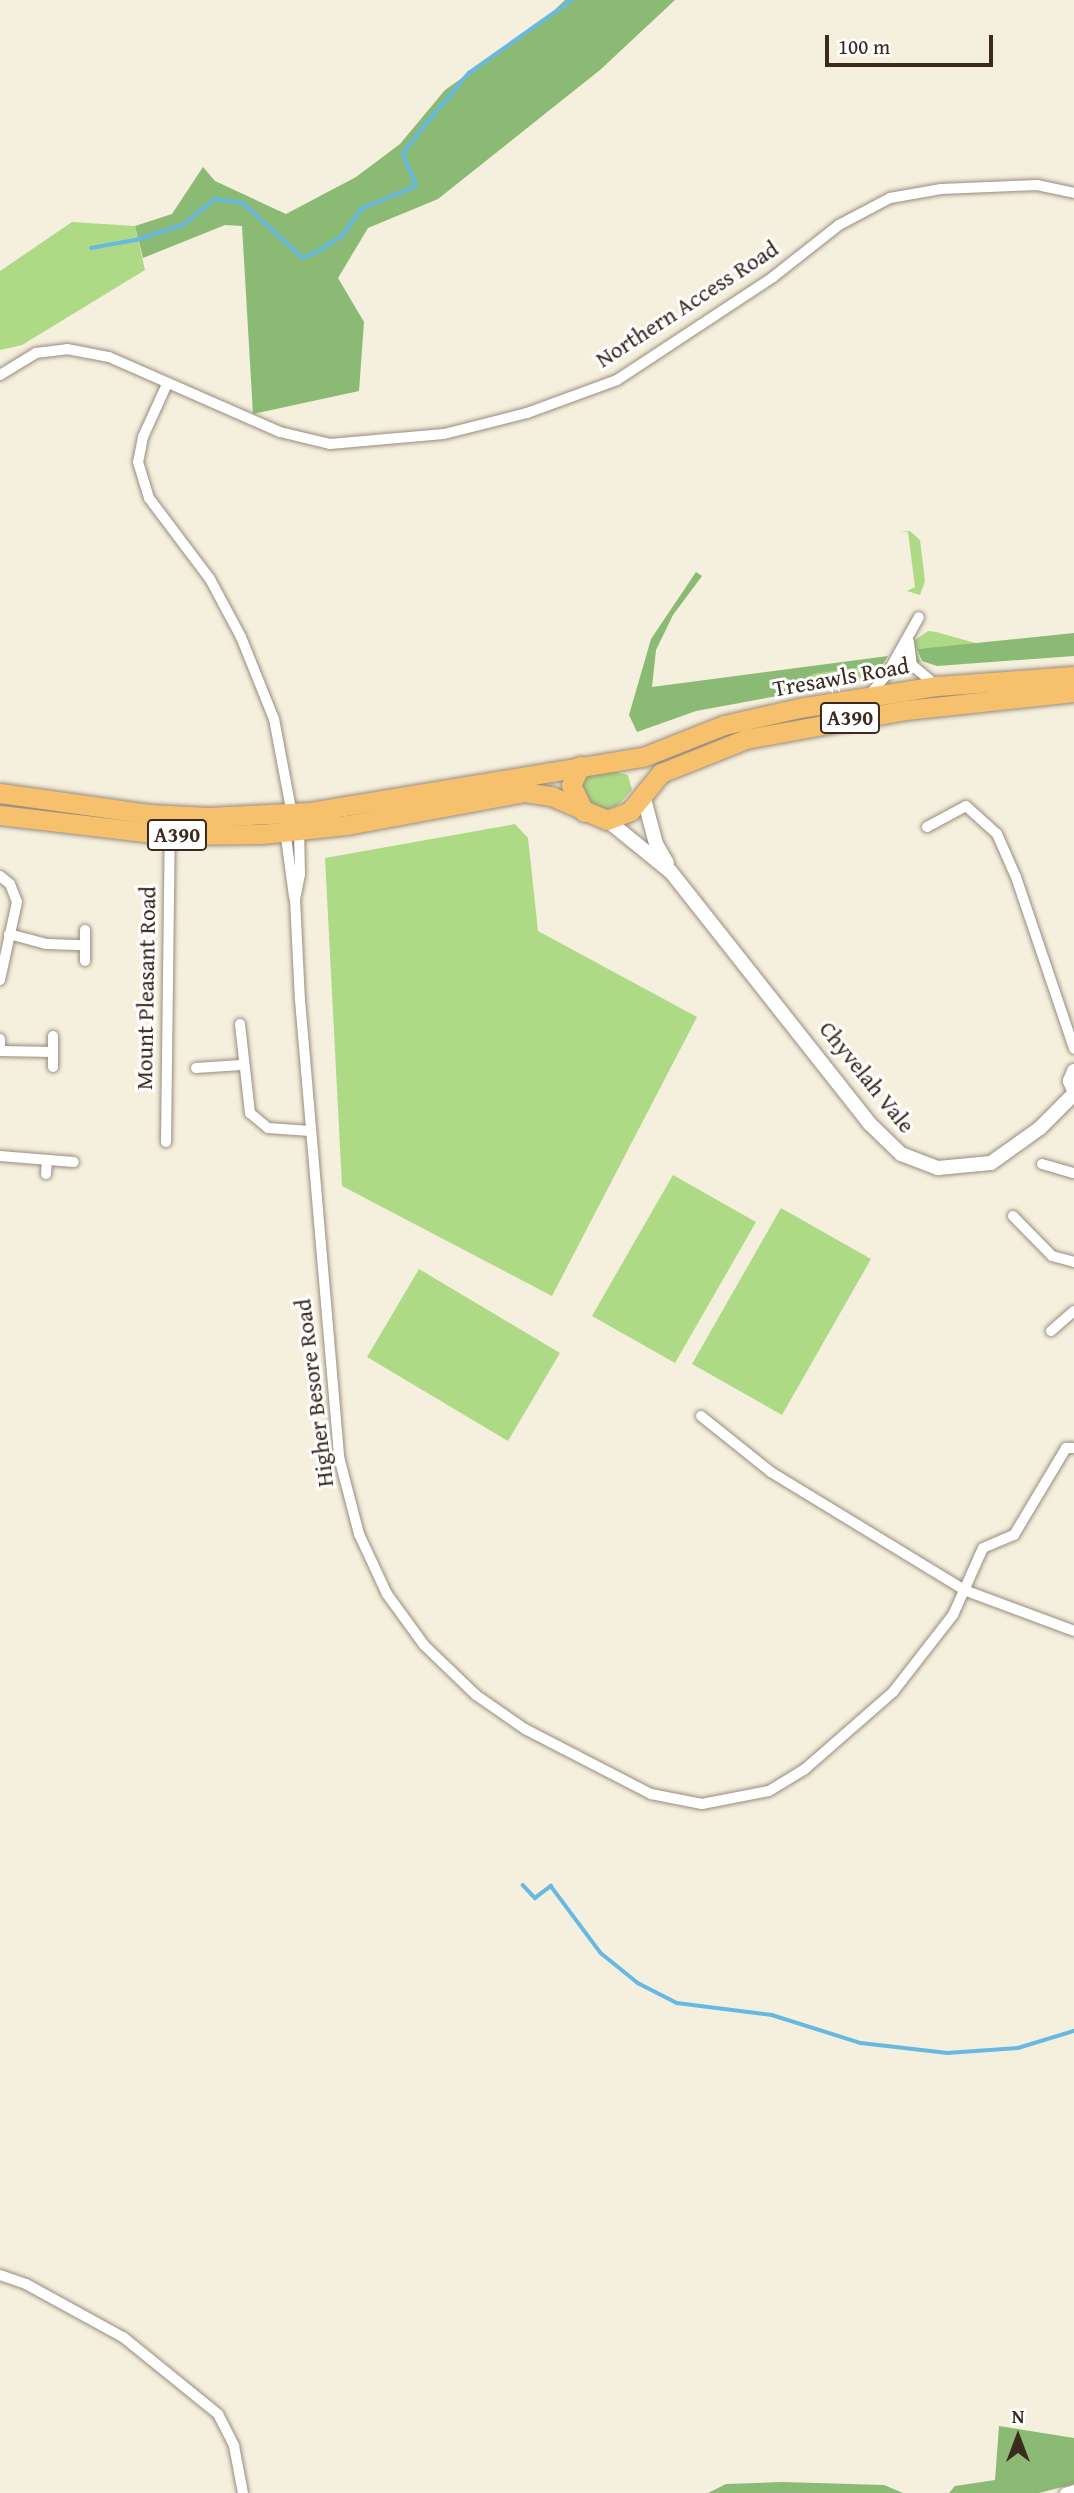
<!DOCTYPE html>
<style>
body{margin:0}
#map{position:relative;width:1074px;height:2493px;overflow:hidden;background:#f5efdd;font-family:"Gentium Book Plus",serif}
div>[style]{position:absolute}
.green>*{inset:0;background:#aeda86}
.forest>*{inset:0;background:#8aba73}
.stream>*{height:3.5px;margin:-1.75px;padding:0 1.75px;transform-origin:1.75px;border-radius:1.75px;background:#67b9e2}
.roads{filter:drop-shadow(0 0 2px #988c7e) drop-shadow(0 0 2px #988c7e)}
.minor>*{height:10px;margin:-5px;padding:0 5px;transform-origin:5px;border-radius:5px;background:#fff}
.tertiary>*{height:14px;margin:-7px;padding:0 7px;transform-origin:7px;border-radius:7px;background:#fff}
.trunk>*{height:19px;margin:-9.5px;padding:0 9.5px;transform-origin:9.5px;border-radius:9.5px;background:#f7c06c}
span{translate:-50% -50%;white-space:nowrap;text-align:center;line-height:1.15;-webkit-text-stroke:6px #fff;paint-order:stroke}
.shield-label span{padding:2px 5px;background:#fff;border:2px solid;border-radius:5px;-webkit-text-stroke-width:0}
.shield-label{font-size:21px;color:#3b2a1e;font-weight:700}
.street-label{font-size:23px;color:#3b2a1e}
.north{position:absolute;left:983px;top:2402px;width:70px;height:70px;-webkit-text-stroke:5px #fff;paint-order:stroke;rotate:0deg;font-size:19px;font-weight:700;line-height:28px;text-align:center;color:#3b2a1e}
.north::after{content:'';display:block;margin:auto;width:24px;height:32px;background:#3b2a1e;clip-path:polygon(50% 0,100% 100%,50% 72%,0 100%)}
.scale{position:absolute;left:825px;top:35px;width:168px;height:32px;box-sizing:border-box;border:4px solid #3b2a1e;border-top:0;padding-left:9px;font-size:21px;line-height:24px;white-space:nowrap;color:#3b2a1e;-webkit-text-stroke:5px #fff;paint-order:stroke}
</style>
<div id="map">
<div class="green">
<i style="clip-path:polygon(72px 222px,135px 226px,145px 270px,22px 345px,0 350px,0 271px)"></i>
<i style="clip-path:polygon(910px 531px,920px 540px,925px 581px,920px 595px,907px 591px,915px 587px,908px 532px,900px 532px)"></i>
<i style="clip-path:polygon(928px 631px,936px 632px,979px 644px,916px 649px,921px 662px,915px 662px,912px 642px)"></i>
<i style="clip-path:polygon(883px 664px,866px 679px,783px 695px,814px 674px)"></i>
<i style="clip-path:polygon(608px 770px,628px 775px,632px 790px,618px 805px,606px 810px,593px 808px,578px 785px,585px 775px)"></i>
<i style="clip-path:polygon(515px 824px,528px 838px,538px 931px,697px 1017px,552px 1296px,342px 1186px,325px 858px)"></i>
<i style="clip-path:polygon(673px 1175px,756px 1222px,675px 1363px,592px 1316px)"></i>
<i style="clip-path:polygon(781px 1208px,871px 1259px,782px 1415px,692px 1364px)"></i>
<i style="clip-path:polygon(419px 1269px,560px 1353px,508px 1441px,367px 1357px)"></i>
</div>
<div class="forest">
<i style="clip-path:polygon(565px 0,675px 0,600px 70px,438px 199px,368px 228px,338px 278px,364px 322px,359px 391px,253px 414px,242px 226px,225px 225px,143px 258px,135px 226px,172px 214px,203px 167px,215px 181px,286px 214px,356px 177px,400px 144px,445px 90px,544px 20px)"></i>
<i style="clip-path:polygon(696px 572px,702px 576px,673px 615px,656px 650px,652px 687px,888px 656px,883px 664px,814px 674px,783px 695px,696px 711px,637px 732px,629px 715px,651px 639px)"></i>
<i style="clip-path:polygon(1074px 633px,1074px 656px,937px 666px,922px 661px,917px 649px)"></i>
<i style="clip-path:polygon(999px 2426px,1074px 2438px,1074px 2484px,1039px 2493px,949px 2493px,955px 2486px,995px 2480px)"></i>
<i style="clip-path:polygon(782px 2482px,884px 2485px,903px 2493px,708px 2493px,726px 2484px)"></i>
</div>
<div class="stream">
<i style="left:91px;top:248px;width:46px;rotate:-10.1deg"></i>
<i style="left:136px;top:240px;width:49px;rotate:-17.7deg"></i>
<i style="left:183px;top:225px;width:41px;rotate:-39.1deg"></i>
<i style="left:215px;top:199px;width:28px;rotate:8deg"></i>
<i style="left:243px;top:203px;width:81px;rotate:42.5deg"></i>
<i style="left:303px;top:258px;width:19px;rotate:-25deg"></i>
<i style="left:320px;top:250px;width:27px;rotate:-33deg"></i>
<i style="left:343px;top:235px;width:32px;rotate:-55deg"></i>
<i style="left:361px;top:209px;width:60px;rotate:-22.7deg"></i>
<i style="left:416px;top:186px;width:35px;rotate:-112deg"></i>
<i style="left:403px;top:154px;width:35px;rotate:-53deg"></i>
<i style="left:424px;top:126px;width:70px;rotate:-49.7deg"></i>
<i style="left:469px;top:73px;width:126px;rotate:-35.3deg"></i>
<i style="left:523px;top:1885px;width:18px;rotate:47deg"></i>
<i style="left:535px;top:1898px;width:20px;rotate:-37deg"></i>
<i style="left:551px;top:1886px;width:84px;rotate:53.3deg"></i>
<i style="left:601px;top:1953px;width:48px;rotate:39deg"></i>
<i style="left:638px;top:1983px;width:44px;rotate:27.1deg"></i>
<i style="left:677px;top:2003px;width:96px;rotate:7.2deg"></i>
<i style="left:772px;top:2015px;width:93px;rotate:17.5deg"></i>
<i style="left:861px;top:2043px;width:87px;rotate:6.6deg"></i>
<i style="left:947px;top:2053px;width:71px;rotate:-4deg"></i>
<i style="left:1018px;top:2048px;width:59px;rotate:-16.9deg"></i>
</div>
<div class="roads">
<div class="minor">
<i style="left:0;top:375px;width:42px;rotate:-31.4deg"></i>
<i style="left:36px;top:353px;width:31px;rotate:-7deg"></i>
<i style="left:67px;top:349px;width:43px;rotate:10.8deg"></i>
<i style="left:109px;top:357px;width:187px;rotate:23.7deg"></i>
<i style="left:280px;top:432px;width:51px;rotate:13.5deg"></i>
<i style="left:330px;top:444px;width:114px;rotate:-5deg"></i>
<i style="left:444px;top:434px;width:86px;rotate:-14.2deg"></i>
<i style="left:527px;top:413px;width:96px;rotate:-20.1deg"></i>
<i style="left:617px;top:380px;width:187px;rotate:-33.4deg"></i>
<i style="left:773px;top:277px;width:84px;rotate:-38.2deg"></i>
<i style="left:839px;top:225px;width:58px;rotate:-27.9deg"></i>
<i style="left:890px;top:198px;width:52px;rotate:-10deg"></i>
<i style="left:941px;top:189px;width:96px;rotate:-2.4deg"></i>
<i style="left:1037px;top:185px;width:38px;rotate:12deg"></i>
<i style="left:167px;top:384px;width:58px;rotate:114.4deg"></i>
<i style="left:143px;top:437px;width:25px;rotate:101deg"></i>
<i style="left:138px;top:462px;width:38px;rotate:73deg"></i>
<i style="left:149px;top:498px;width:101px;rotate:53deg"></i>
<i style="left:210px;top:579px;width:66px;rotate:61.9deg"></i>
<i style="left:241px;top:637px;width:88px;rotate:68.1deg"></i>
<i style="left:274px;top:719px;width:97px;rotate:79.3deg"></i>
<i style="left:909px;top:642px;width:23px;rotate:83deg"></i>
<i style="left:912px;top:665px;width:33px;rotate:40deg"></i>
<i style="left:869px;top:696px;width:28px;rotate:-51deg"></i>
<i style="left:887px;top:674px;width:65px;rotate:-60.7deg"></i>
<i style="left:299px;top:827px;width:47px;rotate:88.8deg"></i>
<i style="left:300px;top:874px;width:25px;rotate:101deg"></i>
<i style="left:295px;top:899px;width:101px;rotate:87.2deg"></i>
<i style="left:300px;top:1000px;width:459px;rotate:85.1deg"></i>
<i style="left:339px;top:1457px;width:80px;rotate:75.4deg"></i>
<i style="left:359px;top:1534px;width:66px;rotate:65deg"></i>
<i style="left:387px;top:1594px;width:63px;rotate:54deg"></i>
<i style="left:424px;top:1645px;width:72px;rotate:43.9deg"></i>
<i style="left:476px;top:1695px;width:60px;rotate:34.8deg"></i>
<i style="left:525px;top:1729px;width:142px;rotate:27.3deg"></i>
<i style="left:651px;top:1794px;width:52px;rotate:11.1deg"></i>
<i style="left:702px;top:1804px;width:68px;rotate:-11deg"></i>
<i style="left:769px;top:1791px;width:42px;rotate:-31.4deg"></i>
<i style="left:805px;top:1769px;width:117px;rotate:-41.2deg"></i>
<i style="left:893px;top:1692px;width:98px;rotate:-52.1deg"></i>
<i style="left:953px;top:1615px;width:73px;rotate:-65.9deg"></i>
<i style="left:983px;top:1548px;width:34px;rotate:-23deg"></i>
<i style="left:1014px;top:1535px;width:101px;rotate:-59.1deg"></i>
<i style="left:1066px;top:1448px;width:8px"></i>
<i style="left:927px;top:827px;width:44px;rotate:-28.3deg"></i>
<i style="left:966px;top:806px;width:42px;rotate:42.1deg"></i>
<i style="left:997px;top:834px;width:47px;rotate:66.2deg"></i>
<i style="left:1016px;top:877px;width:181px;rotate:71.3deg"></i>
<i style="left:285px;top:830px;width:68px;rotate:82.3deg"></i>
<i style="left:0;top:876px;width:13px;rotate:39deg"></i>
<i style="left:10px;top:884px;width:19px;rotate:69deg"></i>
<i style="left:17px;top:902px;width:80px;rotate:102.3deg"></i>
<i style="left:85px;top:930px;width:31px;rotate:90deg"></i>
<i style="left:9px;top:934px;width:39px;rotate:15deg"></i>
<i style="left:47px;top:944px;width:38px;rotate:2deg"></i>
<i style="left:240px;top:1024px;width:90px;rotate:83.6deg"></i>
<i style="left:250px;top:1113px;width:23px;rotate:40deg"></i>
<i style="left:268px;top:1128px;width:42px;rotate:4.1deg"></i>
<i style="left:53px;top:1036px;width:31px;rotate:90deg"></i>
<i style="left:0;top:1039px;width:12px;rotate:90deg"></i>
<i style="left:0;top:1051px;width:53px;rotate:1.1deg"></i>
<i style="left:196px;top:1068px;width:45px;rotate:-3.8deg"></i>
<i style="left:166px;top:1142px;width:307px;rotate:-89.3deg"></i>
<i style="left:0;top:1156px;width:74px;rotate:4.6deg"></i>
<i style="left:1042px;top:1164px;width:33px;rotate:16deg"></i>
<i style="left:46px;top:1174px;width:14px;rotate:-86deg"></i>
<i style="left:1013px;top:1216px;width:56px;rotate:45.7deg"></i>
<i style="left:1052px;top:1256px;width:23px;rotate:15deg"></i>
<i style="left:1051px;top:1331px;width:30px;rotate:-41deg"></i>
<i style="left:701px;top:1416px;width:90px;rotate:38.7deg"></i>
<i style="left:771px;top:1472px;width:226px;rotate:31.4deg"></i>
<i style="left:964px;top:1590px;width:117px;rotate:20.4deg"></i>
<i style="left:0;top:2275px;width:28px;rotate:19deg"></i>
<i style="left:26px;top:2284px;width:111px;rotate:28.7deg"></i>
<i style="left:123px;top:2337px;width:122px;rotate:39deg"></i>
<i style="left:218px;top:2414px;width:36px;rotate:63deg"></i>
<i style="left:234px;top:2446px;width:48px;rotate:79.2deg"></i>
<i style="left:1065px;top:2493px;width:9px;rotate:-18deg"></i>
</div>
<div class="tertiary">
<i style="left:643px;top:795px;width:51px;rotate:75.1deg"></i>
<i style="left:656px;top:844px;width:22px;rotate:60deg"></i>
<i style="left:607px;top:820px;width:82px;rotate:39.1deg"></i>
<i style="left:671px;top:872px;width:320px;rotate:51.7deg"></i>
<i style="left:869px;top:1123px;width:45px;rotate:44.1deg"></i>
<i style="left:901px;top:1154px;width:40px;rotate:21deg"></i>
<i style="left:938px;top:1168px;width:53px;rotate:-5.4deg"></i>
<i style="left:991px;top:1163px;width:60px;rotate:-35.5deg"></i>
<i style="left:1040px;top:1128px;width:48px;rotate:-45deg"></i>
<i style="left:1074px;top:1071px;width:11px;rotate:112deg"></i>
<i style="left:1070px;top:1081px;width:11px;rotate:68deg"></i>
</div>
<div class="trunk">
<i style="left:580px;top:766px;width:21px;rotate:115deg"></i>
<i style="left:571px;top:785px;width:30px;rotate:64deg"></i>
<i style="left:0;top:793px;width:150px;rotate:8deg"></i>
<i style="left:149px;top:814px;width:59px;rotate:2.9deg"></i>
<i style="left:208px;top:817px;width:101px;rotate:-2.8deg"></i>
<i style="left:309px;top:812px;width:338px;rotate:-9.4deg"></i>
<i style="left:643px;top:757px;width:87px;rotate:-21.6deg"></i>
<i style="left:724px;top:725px;width:77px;rotate:-12.8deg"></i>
<i style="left:799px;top:708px;width:140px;rotate:-9.1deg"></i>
<i style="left:937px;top:686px;width:137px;rotate:-4.2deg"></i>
<i style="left:0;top:815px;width:171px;rotate:6.7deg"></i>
<i style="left:170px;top:835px;width:92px;rotate:-0.6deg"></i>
<i style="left:262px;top:834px;width:85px;rotate:-6deg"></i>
<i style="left:347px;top:825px;width:181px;rotate:-10.5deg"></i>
<i style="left:525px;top:792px;width:26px;rotate:9deg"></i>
<i style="left:551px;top:796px;width:61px;rotate:23.2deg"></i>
<i style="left:607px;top:820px;width:25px;rotate:-21deg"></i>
<i style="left:630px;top:811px;width:49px;rotate:-50.8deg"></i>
<i style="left:661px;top:773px;width:92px;rotate:-21.8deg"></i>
<i style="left:746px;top:739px;width:163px;rotate:-10.3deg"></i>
<i style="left:906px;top:710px;width:169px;rotate:-6.1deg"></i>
</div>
</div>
<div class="shield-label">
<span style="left:850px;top:718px">A390</span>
<span style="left:177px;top:835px">A390</span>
</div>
<div class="street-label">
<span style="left:687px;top:304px;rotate:-33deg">Northern Access Road</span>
<span style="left:841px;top:677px;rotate:-10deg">Tresawls Road</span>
<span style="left:146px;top:988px;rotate:-89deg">Mount Pleasant Road</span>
<span style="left:867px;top:1077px;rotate:51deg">Chyvelah Vale</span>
<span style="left:314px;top:1393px;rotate:-97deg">Higher Besore Road</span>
</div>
<div class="north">N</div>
<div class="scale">100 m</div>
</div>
